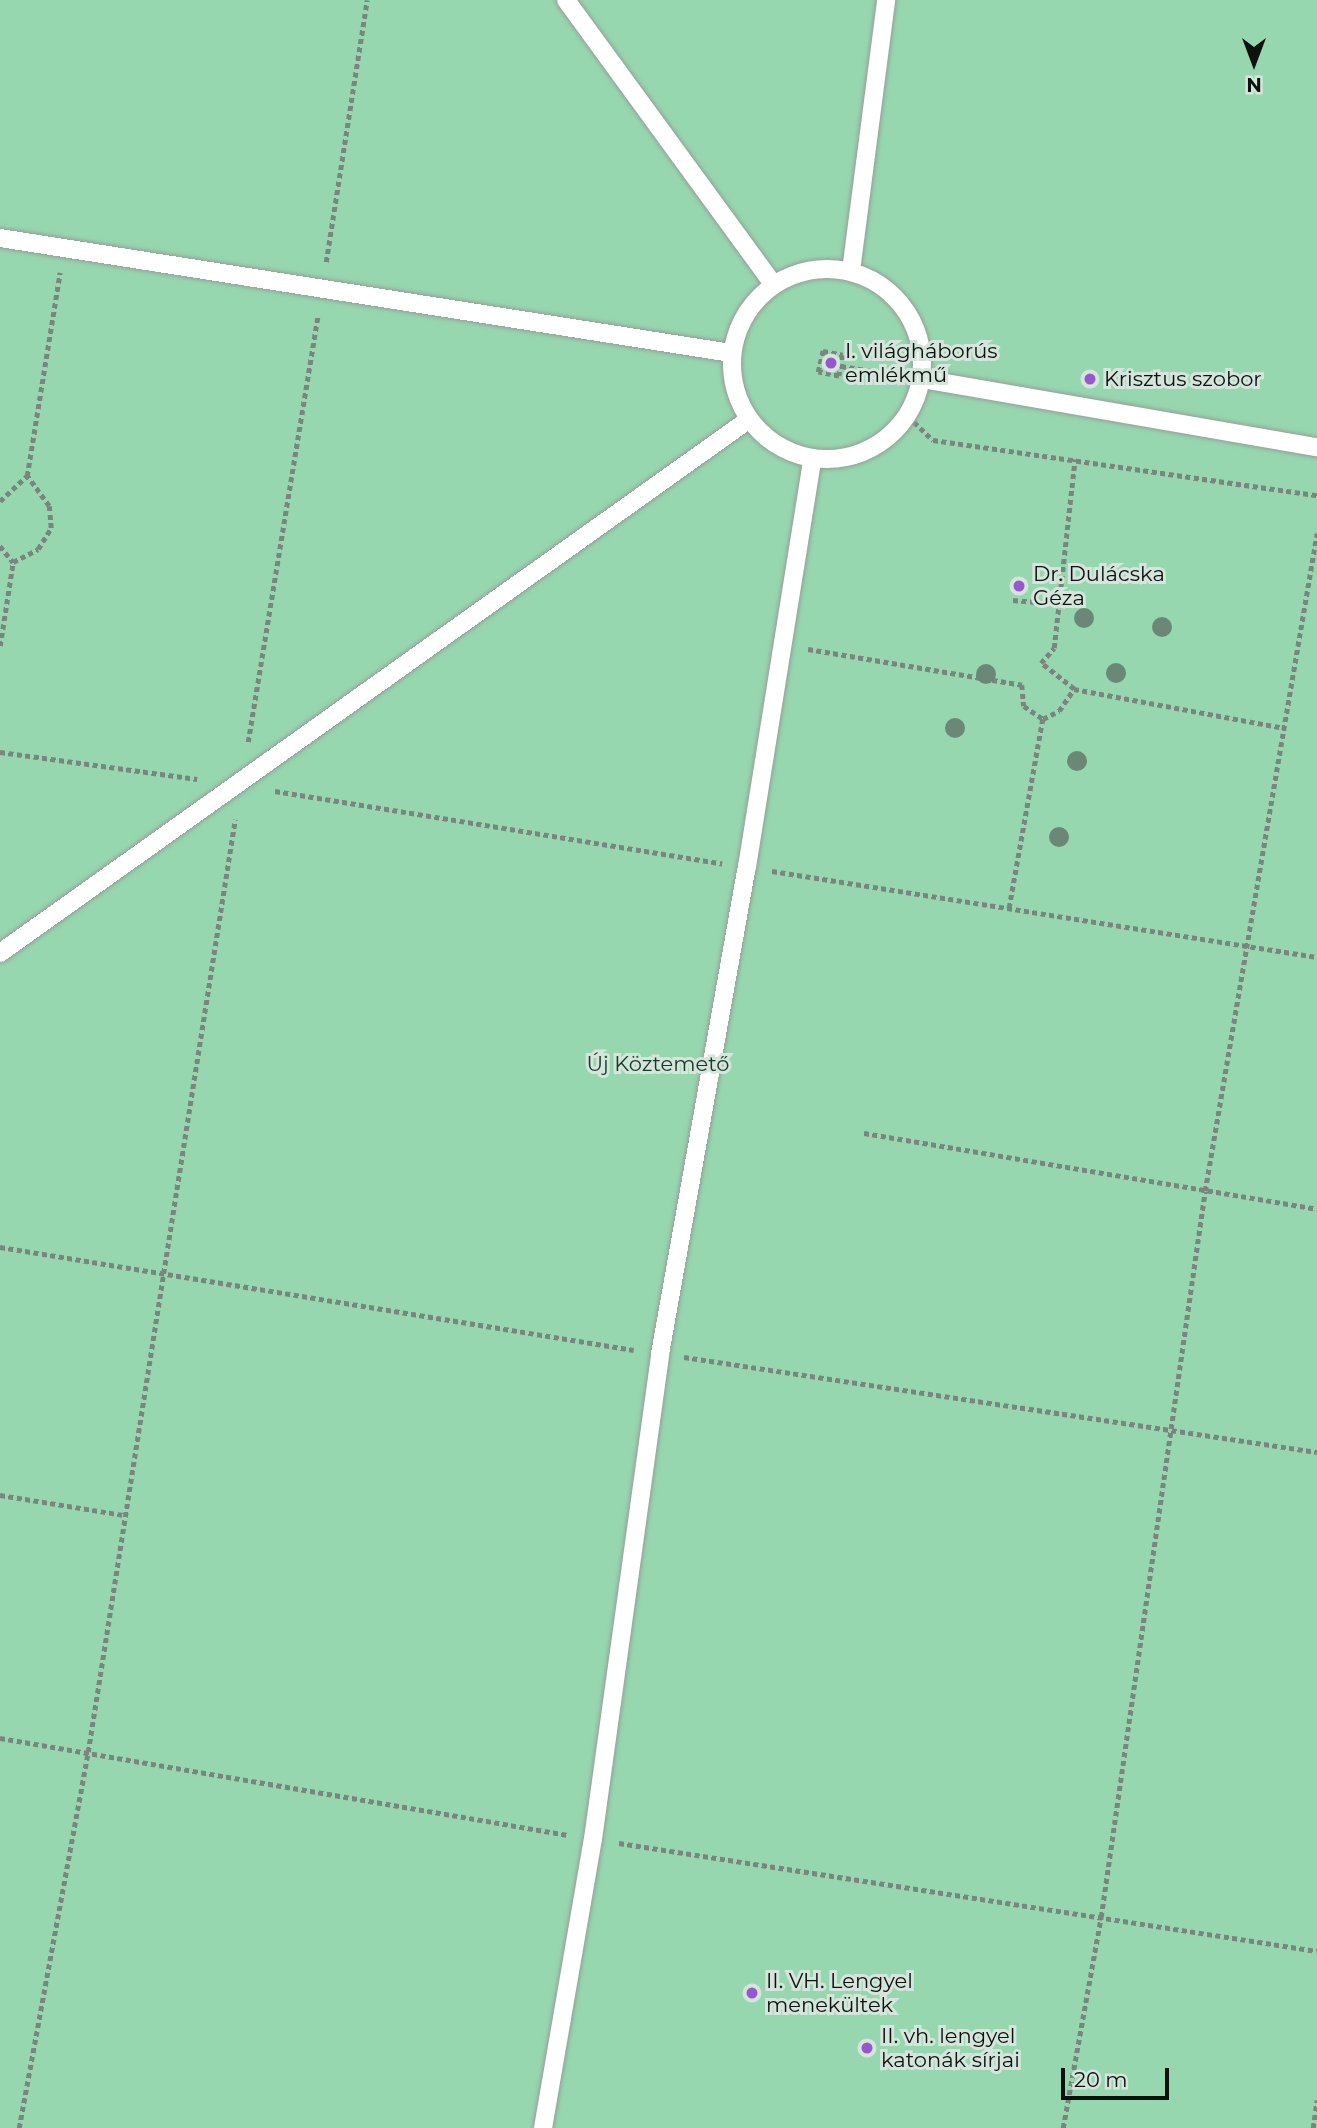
<!DOCTYPE html>
<meta charset="utf-8">
<style>
body{margin:0}
#map{position:relative;width:1317px;height:2128px;overflow:hidden;background:#d6e5db;font-family:Montserrat,sans-serif}
div>[style]{position:absolute}
.green>*{inset:0;background:#97d7af}
.path>*{height:4.5px;margin-top:-2.25px;transform-origin:0;background:repeating-linear-gradient(90deg,#7a857e 0 5px,transparent 0 8.5px)}
.roads{filter:drop-shadow(0 0 2px #93a097) drop-shadow(0 0 2px #93a097)}
.service>*{height:18px;margin:-9px;padding:0 9px;transform-origin:9px;border-radius:9px;background:#fff}
.service>.ring{margin:-9px;padding:0;box-sizing:content-box;background:none;border:18px solid #fff;border-radius:50%}
.trees>*{width:20px;height:20px;margin:-10px;border-radius:50%;background:#6b8877}
.dots>*{width:19px;height:19px;translate:-50% -50%;box-sizing:border-box;border:4px solid #d6e5db;border-radius:50%}
span{translate:-50% -50%;white-space:nowrap;text-align:center;line-height:1.15;-webkit-text-stroke:6px #d6e5db;paint-order:stroke}
.poi-label{font-size:21px;color:#0d120f}
.left{translate:0 -50%;text-align:left}
.park-label{font-size:21px;color:#133b25}
.north{position:absolute;left:1219px;top:28px;width:70px;height:70px;-webkit-text-stroke:5px #d6e5db;paint-order:stroke;rotate:180deg;font-size:19px;font-weight:700;line-height:28px;text-align:center;color:#0d120f}
.north::after{content:'';display:block;margin:auto;width:24px;height:32px;background:#0d120f;clip-path:polygon(50% 0,100% 100%,50% 72%,0 100%)}
.scale{position:absolute;left:1061px;top:2068px;width:108px;height:32px;box-sizing:border-box;border:4px solid #0d120f;border-top:0;padding-left:9px;font-size:21px;line-height:24px;white-space:nowrap;color:#0d120f;-webkit-text-stroke:5px #d6e5db;paint-order:stroke}
</style>
<div id="map">
<div class="green">
<i style="clip-path:polygon(0 0,1317px 0,1317px 2128px,0 2128px)"></i>
</div>
<div class="path">
<i style="left:326px;top:262px;width:265px;rotate:-81.1deg"></i>
<i style="left:823px;top:351px;width:20px;rotate:11deg"></i>
<i style="left:843px;top:355px;width:21px;rotate:101deg"></i>
<i style="left:839px;top:376px;width:21px;rotate:-169deg"></i>
<i style="left:818px;top:372px;width:22px;rotate:-77deg"></i>
<i style="left:841px;top:366px;width:57px;rotate:9.1deg"></i>
<i style="left:908px;top:416px;width:35px;rotate:44deg"></i>
<i style="left:933px;top:440px;width:388px;rotate:8.2deg"></i>
<i style="left:0;top:501px;width:37px;rotate:-43deg"></i>
<i style="left:0;top:546px;width:21px;rotate:51deg"></i>
<i style="left:1013px;top:600px;width:46px;rotate:5deg"></i>
<i style="left:0;top:646px;width:85px;rotate:-81.2deg"></i>
<i style="left:13px;top:562px;width:28px;rotate:-27deg"></i>
<i style="left:38px;top:549px;width:25px;rotate:-58deg"></i>
<i style="left:51px;top:528px;width:22px;rotate:-95deg"></i>
<i style="left:49px;top:506px;width:37px;rotate:-126deg"></i>
<i style="left:27px;top:476px;width:206px;rotate:-80.8deg"></i>
<i style="left:808px;top:649px;width:217px;rotate:9.5deg"></i>
<i style="left:1022px;top:685px;width:21px;rotate:85deg"></i>
<i style="left:1024px;top:706px;width:23px;rotate:34deg"></i>
<i style="left:1043px;top:719px;width:194px;rotate:100.1deg"></i>
<i style="left:1074px;top:689px;width:42px;rotate:-141.8deg"></i>
<i style="left:1041px;top:663px;width:20px;rotate:-49deg"></i>
<i style="left:1054px;top:648px;width:190px;rotate:-83.7deg"></i>
<i style="left:1043px;top:719px;width:18px;rotate:-27deg"></i>
<i style="left:1059px;top:711px;width:27px;rotate:-56deg"></i>
<i style="left:1074px;top:689px;width:215px;rotate:10.5deg"></i>
<i style="left:248px;top:742px;width:433px;rotate:-80.7deg"></i>
<i style="left:0;top:752px;width:199px;rotate:7.8deg"></i>
<i style="left:275px;top:791px;width:453px;rotate:9.2deg"></i>
<i style="left:772px;top:871px;width:552px;rotate:8.97deg"></i>
<i style="left:864px;top:1133px;width:459px;rotate:9.5deg"></i>
<i style="left:0;top:1247px;width:642px;rotate:9.23deg"></i>
<i style="left:684px;top:1357px;width:640px;rotate:8.54deg"></i>
<i style="left:0;top:1495px;width:126px;rotate:9.2deg"></i>
<i style="left:0;top:1738px;width:576px;rotate:9.69deg"></i>
<i style="left:619px;top:1843px;width:706px;rotate:8.8deg"></i>
<i style="left:19px;top:2128px;width:382px;rotate:-79.6deg"></i>
<i style="left:88px;top:1752px;width:944px;rotate:-81.04deg"></i>
<i style="left:1063px;top:2128px;width:214px;rotate:-79.8deg"></i>
<i style="left:1101px;top:1917px;width:733px;rotate:-81.85deg"></i>
<i style="left:1205px;top:1191px;width:667px;rotate:-80.34deg"></i>
<i style="left:1313px;top:2128px;width:28px;rotate:-82deg"></i>
</div>
<div class="roads">
<div class="service">
<i style="left:566px;top:0;width:351px;rotate:53.9deg"></i>
<i style="left:0;top:238px;width:740px;rotate:8.94deg"></i>
<i class="ring" style="left:732px;top:269px;width:172px;height:172px"></i>
<i style="left:851px;top:271px;width:273px;rotate:-82.6deg"></i>
<i style="left:922px;top:379px;width:401px;rotate:9.8deg"></i>
<i style="left:0;top:953px;width:918px;rotate:-35.47deg"></i>
<i style="left:543px;top:2128px;width:293px;rotate:-80.2deg"></i>
<i style="left:593px;top:1839px;width:490px;rotate:-82.1deg"></i>
<i style="left:660px;top:1354px;width:495px;rotate:-79.9deg"></i>
<i style="left:747px;top:867px;width:413px;rotate:-80.9deg"></i>
</div>
</div>
<div class="trees">
<i style="left:1084px;top:618px"></i>
<i style="left:1162px;top:627px"></i>
<i style="left:1116px;top:673px"></i>
<i style="left:986px;top:674px"></i>
<i style="left:955px;top:728px"></i>
<i style="left:1077px;top:761px"></i>
<i style="left:1059px;top:837px"></i>
</div>
<div class="dots">
<i style="left:831px;top:363px;background:#9758ce"></i>
<i style="left:1090px;top:379px;background:#9758ce"></i>
<i style="left:1019px;top:586px;background:#9758ce"></i>
<i style="left:752px;top:1993px;background:#9758ce"></i>
<i style="left:867px;top:2048px;background:#9758ce"></i>
</div>
<div class="poi-label">
<span class="left" style="left:845px;top:363px">I. világháborús<br>emlékmű</span>
<span class="left" style="left:1104px;top:379px">Krisztus szobor</span>
<span class="left" style="left:1033px;top:586px">Dr. Dulácska<br>Géza</span>
<span class="left" style="left:766px;top:1993px">II. VH. Lengyel<br>menekültek</span>
<span class="left" style="left:881px;top:2048px">II. vh. lengyel<br>katonák sírjai</span>
</div>
<div class="park-label">
<span style="left:658px;top:1064px">Új Köztemető</span>
</div>
<div class="north">N</div>
<div class="scale">20 m</div>
</div>
